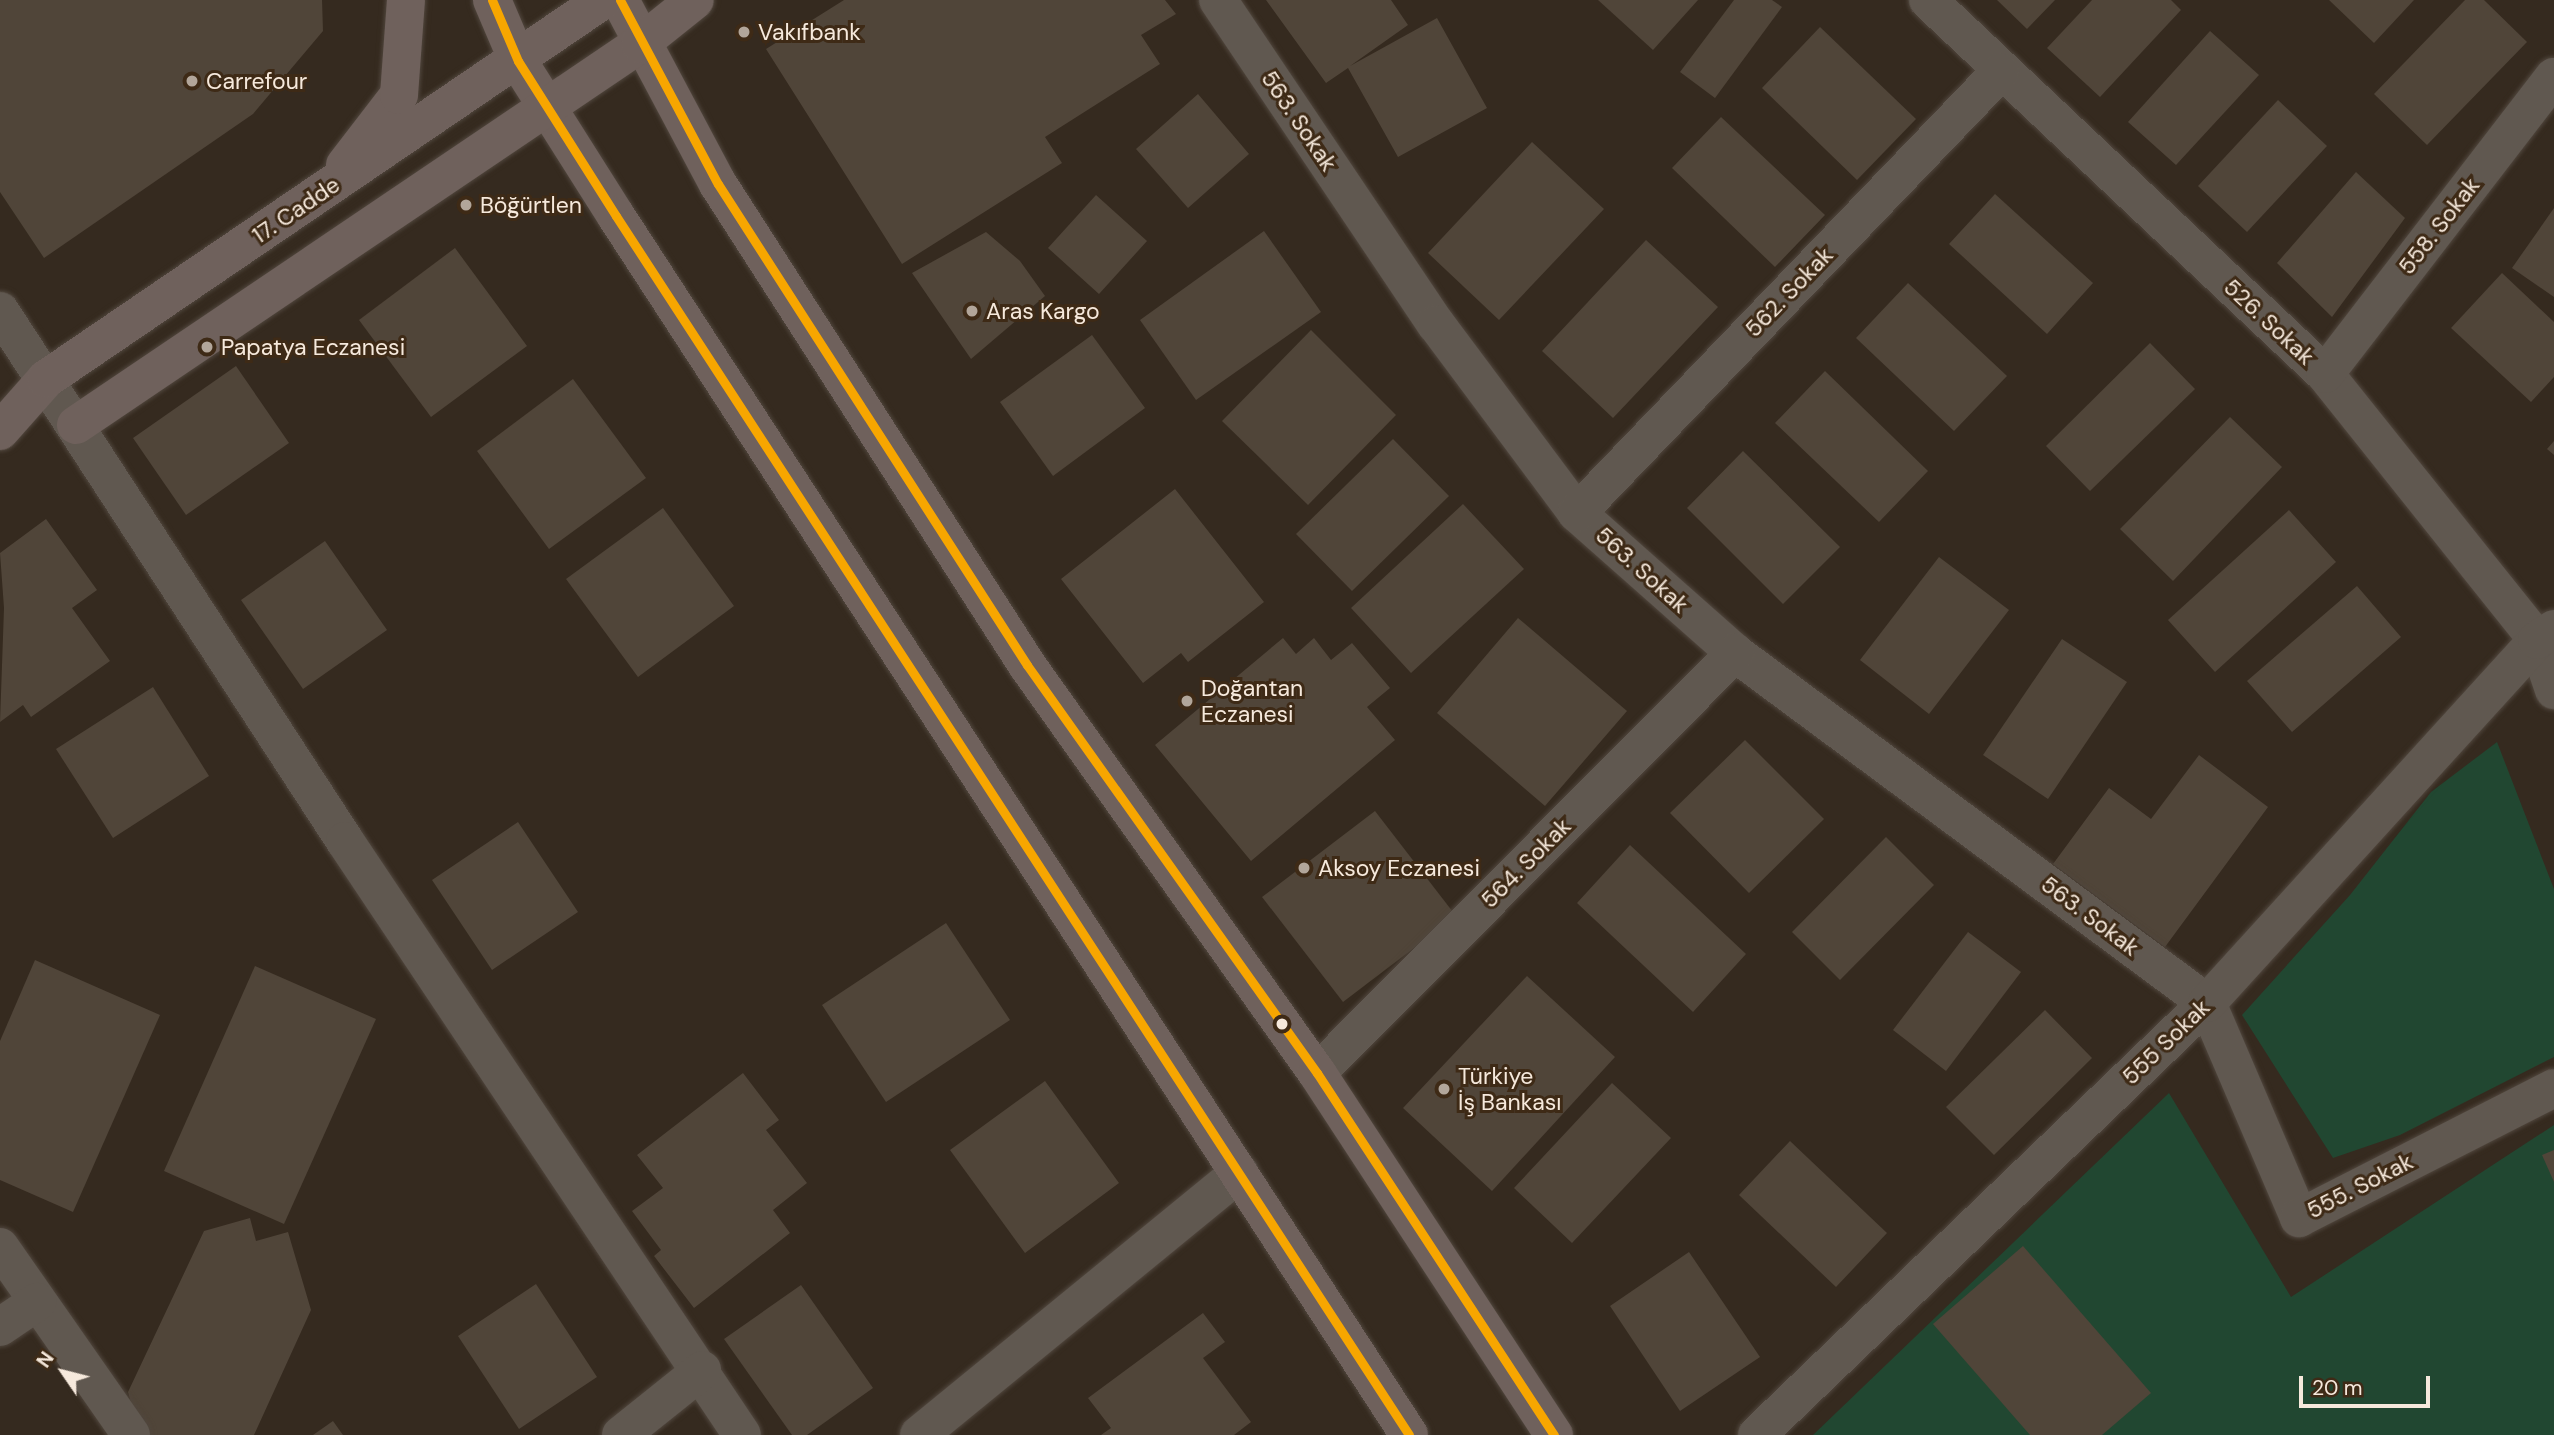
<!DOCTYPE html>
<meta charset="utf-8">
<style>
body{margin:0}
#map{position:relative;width:2554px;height:1435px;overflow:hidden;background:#352a1f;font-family:"DM Sans",sans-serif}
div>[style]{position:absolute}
.green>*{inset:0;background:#214731}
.building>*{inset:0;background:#504539}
.roads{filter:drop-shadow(0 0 2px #50463d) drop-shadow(0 0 2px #50463d)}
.minor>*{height:38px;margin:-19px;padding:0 19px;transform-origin:19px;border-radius:19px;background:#605850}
.major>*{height:38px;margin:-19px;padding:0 19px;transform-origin:19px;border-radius:19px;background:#6f615c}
.bus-1>*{height:9px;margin:-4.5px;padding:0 4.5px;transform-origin:4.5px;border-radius:4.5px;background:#f7a600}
.dots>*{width:19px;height:19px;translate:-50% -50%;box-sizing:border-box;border:4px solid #3e2a16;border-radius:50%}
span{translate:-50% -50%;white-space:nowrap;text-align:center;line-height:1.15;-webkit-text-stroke:6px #3e2a16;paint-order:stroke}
.poi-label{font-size:23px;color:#f6e9dc}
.left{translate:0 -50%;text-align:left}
.street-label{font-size:23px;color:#f6e9dc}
.north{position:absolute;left:28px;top:1337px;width:70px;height:70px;-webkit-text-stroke:5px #3e2a16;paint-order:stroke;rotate:305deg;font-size:19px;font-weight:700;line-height:28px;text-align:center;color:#f6e9dc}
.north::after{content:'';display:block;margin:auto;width:24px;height:32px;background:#f6e9dc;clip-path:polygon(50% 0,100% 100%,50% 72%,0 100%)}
.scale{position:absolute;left:2299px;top:1376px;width:131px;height:32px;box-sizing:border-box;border:4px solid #f6e9dc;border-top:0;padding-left:9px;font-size:21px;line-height:24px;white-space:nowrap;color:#f6e9dc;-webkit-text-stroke:5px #3e2a16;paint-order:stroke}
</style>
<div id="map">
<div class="green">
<i style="clip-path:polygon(2497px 742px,2554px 889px,2554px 1057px,2400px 1135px,2333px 1158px,2242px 1015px,2350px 895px,2431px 792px)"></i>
<i style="clip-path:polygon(2169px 1093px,2291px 1297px,2554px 1125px,2554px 1435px,1813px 1435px)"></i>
</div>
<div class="building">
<i style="clip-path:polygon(0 0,322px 0,323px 31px,253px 114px,44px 258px,0 192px)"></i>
<i style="clip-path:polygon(844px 0,1165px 0,1176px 14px,1141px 35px,1160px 64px,1045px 137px,1062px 163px,902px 264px,766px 49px)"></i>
<i style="clip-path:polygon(1266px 0,1391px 0,1408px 25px,1350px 66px,1437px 18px,1487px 108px,1398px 157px,1348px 68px,1326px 83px)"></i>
<i style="clip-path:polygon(1598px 0,1698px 0,1653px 50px)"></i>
<i style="clip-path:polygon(1734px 0,1772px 0,1782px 7px,1715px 98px,1680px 72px)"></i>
<i style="clip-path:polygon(1997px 0,2055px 0,2027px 29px)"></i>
<i style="clip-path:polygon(2092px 0,2171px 0,2181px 10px,2100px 97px,2047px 48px)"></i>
<i style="clip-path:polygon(2329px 0,2414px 0,2374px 43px)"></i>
<i style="clip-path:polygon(2465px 0,2484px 0,2527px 42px,2427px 145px,2374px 94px)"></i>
<i style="clip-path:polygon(1820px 27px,1916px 119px,1857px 180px,1762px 88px)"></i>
<i style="clip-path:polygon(2210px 31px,2259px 75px,2176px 165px,2128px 122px)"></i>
<i style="clip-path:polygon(1198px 94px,1249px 154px,1188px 208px,1136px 149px)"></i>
<i style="clip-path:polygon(2278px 100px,2327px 146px,2247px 232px,2198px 186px)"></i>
<i style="clip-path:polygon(1721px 117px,1825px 215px,1775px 267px,1672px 168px)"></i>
<i style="clip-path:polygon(1532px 142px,1604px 209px,1499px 320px,1428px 253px)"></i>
<i style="clip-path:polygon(2356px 172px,2405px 218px,2332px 317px,2277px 263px)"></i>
<i style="clip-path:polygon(1995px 194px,2093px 283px,2047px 334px,1949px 244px)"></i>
<i style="clip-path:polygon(1096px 195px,1147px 241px,1099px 294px,1048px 248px)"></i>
<i style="clip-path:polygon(2554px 208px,2554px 297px,2512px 268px)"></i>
<i style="clip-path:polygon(1264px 231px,1321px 312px,1196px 400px,1140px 320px)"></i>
<i style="clip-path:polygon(986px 232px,1020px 261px,1045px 296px,971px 359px,912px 273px)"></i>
<i style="clip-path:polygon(1646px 240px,1718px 307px,1613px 418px,1542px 351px)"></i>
<i style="clip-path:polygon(455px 248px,527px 346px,431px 417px,359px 320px)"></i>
<i style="clip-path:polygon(2502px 273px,2554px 322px,2554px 377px,2531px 402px,2451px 328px)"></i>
<i style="clip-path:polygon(1908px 283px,2007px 376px,1954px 431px,1856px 338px)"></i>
<i style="clip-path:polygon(1311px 330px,1396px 415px,1308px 505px,1222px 421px)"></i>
<i style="clip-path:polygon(1092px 335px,1145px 408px,1053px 476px,1000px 402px)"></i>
<i style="clip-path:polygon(2150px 343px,2195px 389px,2090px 491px,2046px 446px)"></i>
<i style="clip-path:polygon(236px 366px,289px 443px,186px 515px,133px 438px)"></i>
<i style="clip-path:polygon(1825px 371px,1928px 471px,1879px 522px,1775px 423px)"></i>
<i style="clip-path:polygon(573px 379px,646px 478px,549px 549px,477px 451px)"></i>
<i style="clip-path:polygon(2230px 417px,2282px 467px,2173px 581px,2120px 529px)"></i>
<i style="clip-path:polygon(1393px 439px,1449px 496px,1352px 591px,1296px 534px)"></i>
<i style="clip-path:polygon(2554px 441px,2554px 455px,2547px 449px)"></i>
<i style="clip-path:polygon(1743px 451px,1840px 547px,1783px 604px,1687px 508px)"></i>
<i style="clip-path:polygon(1175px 489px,1264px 602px,1188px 662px,1181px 653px,1143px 683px,1061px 579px)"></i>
<i style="clip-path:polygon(1463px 504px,1524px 569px,1411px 673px,1351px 608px)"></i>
<i style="clip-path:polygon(663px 508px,734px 606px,638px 677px,566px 579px)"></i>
<i style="clip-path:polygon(2289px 510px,2336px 562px,2215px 672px,2168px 620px)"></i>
<i style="clip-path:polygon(46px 519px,97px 590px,72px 608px,110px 661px,31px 717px,23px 705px,0 722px,4px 608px,0 553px)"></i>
<i style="clip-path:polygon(325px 541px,387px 630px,303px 689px,241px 600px)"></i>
<i style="clip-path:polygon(1939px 557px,2009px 610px,1929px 714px,1860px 660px)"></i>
<i style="clip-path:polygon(2357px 586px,2401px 637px,2292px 732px,2247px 681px)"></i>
<i style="clip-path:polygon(1518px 618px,1627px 711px,1545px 806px,1437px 713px)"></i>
<i style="clip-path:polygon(1283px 638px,1296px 654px,1314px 638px,1331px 660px,1352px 643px,1390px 688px,1367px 707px,1395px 740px,1251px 861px,1155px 745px)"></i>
<i style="clip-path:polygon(2062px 639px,2127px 682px,2048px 799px,1983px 755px)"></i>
<i style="clip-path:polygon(153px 687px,209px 776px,113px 838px,56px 749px)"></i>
<i style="clip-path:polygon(1745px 740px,1824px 819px,1749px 893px,1670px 813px)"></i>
<i style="clip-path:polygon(2199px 755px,2268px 807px,2165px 947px,2053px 864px,2109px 788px,2151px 819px)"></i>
<i style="clip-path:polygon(1375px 811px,1456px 916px,1343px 1002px,1262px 897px)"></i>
<i style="clip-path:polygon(518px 822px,578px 912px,492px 970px,432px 880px)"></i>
<i style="clip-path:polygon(1886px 837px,1934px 885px,1840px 980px,1792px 932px)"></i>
<i style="clip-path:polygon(1630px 845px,1746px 954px,1693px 1012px,1577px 903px)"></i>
<i style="clip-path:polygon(946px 923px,1010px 1020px,886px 1102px,822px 1005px)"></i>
<i style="clip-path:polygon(1968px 932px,2021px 972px,1946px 1071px,1893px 1030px)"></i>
<i style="clip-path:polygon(35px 960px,160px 1015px,73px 1212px,0 1180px,0 1041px)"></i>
<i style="clip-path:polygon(255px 966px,376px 1019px,284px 1224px,164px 1171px)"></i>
<i style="clip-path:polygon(1527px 976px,1615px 1057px,1492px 1191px,1403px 1108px)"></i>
<i style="clip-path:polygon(2045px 1010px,2092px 1058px,1994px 1155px,1946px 1107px)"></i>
<i style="clip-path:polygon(743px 1073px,779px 1120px,766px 1130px,807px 1183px,773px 1210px,790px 1233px,694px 1308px,654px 1256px,661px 1250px,632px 1211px,663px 1188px,637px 1155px)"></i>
<i style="clip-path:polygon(1045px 1081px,1119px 1183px,1025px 1253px,950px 1150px)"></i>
<i style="clip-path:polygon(1612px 1083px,1671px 1138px,1572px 1243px,1514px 1188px)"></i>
<i style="clip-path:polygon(1790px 1141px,1887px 1233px,1836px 1287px,1739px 1195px)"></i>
<i style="clip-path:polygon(2554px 1150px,2554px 1182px,2542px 1155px)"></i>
<i style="clip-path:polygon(250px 1218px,256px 1241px,288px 1232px,311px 1310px,254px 1435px,140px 1435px,128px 1392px,204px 1231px)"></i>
<i style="clip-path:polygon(2023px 1246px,2151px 1393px,2102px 1435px,2030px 1435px,1933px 1324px)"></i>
<i style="clip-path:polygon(1689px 1252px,1760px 1357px,1680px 1411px,1610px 1306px)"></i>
<i style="clip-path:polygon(536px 1284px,597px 1377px,519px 1429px,458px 1336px)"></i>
<i style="clip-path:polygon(801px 1285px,873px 1388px,807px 1435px,792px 1435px,724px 1339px)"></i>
<i style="clip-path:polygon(1203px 1313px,1225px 1342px,1203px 1358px,1251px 1422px,1234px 1435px,1101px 1435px,1111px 1428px,1088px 1398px)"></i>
<i style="clip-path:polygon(333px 1421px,343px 1435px,313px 1435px)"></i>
</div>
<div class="roads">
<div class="minor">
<i style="left:1218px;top:0;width:391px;rotate:56.1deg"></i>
<i style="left:1436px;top:324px;width:236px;rotate:53.3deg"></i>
<i style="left:1577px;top:513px;width:211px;rotate:41.5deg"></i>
<i style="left:1735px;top:653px;width:588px;rotate:36.56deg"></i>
<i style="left:2207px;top:1003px;width:234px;rotate:66.8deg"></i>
<i style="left:2299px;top:1218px;width:286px;rotate:-27deg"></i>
<i style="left:1928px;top:0;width:545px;rotate:43.29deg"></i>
<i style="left:2325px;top:374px;width:340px;rotate:51.4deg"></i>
<i style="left:2537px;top:640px;width:53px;rotate:71.2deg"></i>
<i style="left:0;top:311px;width:632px;rotate:56.94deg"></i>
<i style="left:345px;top:841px;width:714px;rotate:56.24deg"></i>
<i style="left:2325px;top:374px;width:375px;rotate:-52.4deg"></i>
<i style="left:1577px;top:513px;width:611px;rotate:-46.19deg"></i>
<i style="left:1317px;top:1073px;width:593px;rotate:-45.14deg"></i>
<i style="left:0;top:1247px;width:229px;rotate:55.1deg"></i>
<i style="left:0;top:1327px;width:45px;rotate:-34deg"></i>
<i style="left:621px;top:1435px;width:104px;rotate:-38.7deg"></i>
<i style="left:919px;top:1435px;width:414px;rotate:-39.3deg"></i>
<i style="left:1757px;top:1435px;width:624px;rotate:-43.83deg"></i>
<i style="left:2207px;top:1003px;width:491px;rotate:-47.7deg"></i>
<i style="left:2537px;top:640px;width:20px;rotate:-33deg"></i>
</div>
<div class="major">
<i style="left:492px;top:0;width:66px;rotate:66.9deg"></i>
<i style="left:518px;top:61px;width:183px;rotate:57.7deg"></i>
<i style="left:616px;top:216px;width:1454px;rotate:56.95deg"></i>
<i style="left:620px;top:0;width:208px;rotate:62deg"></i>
<i style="left:718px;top:184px;width:572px;rotate:57.28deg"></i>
<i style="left:1027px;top:665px;width:501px;rotate:54.6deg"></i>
<i style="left:1317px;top:1073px;width:433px;rotate:56.8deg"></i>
<i style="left:345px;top:165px;width:88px;rotate:-52.4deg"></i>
<i style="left:399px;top:95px;width:95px;rotate:-85.8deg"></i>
<i style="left:76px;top:425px;width:681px;rotate:-34.04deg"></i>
<i style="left:640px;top:44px;width:70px;rotate:-38.7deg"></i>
<i style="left:0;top:431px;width:69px;rotate:-48.5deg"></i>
<i style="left:46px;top:379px;width:674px;rotate:-34.23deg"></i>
</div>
</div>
<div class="bus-1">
<i style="left:492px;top:0;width:66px;rotate:66.9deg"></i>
<i style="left:518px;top:61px;width:183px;rotate:57.7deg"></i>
<i style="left:616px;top:216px;width:1454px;rotate:56.95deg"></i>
<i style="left:620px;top:0;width:208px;rotate:62deg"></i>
<i style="left:718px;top:184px;width:572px;rotate:57.28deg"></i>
<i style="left:1027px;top:665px;width:501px;rotate:54.6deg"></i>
<i style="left:1317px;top:1073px;width:433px;rotate:56.8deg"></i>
</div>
<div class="dots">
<i style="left:744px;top:32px;background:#b2a69a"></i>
<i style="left:192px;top:81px;background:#b2a69a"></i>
<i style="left:466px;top:205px;background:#b2a69a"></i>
<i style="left:972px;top:311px;background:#b2a69a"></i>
<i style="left:207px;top:347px;background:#b2a69a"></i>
<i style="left:1187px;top:701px;background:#b2a69a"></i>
<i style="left:1304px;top:868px;background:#b2a69a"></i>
<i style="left:1282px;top:1024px;background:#f6e9dc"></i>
<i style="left:1444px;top:1089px;background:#b2a69a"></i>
</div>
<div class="poi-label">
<span class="left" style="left:758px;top:32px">Vakıfbank</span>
<span class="left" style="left:206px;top:81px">Carrefour</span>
<span class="left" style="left:480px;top:205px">Böğürtlen</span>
<span class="left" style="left:986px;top:311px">Aras Kargo</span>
<span class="left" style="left:221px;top:347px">Papatya Eczanesi</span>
<span class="left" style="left:1201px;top:701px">Doğantan<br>Eczanesi</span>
<span class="left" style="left:1318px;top:868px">Aksoy Eczanesi</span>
<span class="left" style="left:1458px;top:1089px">Türkiye<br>İş Bankası</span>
</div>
<div class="street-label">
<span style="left:1299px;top:121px;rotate:56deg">563. Sokak</span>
<span style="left:296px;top:210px;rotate:-34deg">17. Cadde</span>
<span style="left:2439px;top:226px;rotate:-52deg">558. Sokak</span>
<span style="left:1789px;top:292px;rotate:-46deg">562. Sokak</span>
<span style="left:2269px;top:322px;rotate:43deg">526. Sokak</span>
<span style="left:1642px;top:570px;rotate:42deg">563. Sokak</span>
<span style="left:1526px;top:863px;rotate:-45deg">564. Sokak</span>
<span style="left:2090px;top:916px;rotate:37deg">563. Sokak</span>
<span style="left:2166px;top:1042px;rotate:-44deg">555 Sokak</span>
<span style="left:2360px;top:1186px;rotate:-27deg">555. Sokak</span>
</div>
<div class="north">N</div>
<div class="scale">20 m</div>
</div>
